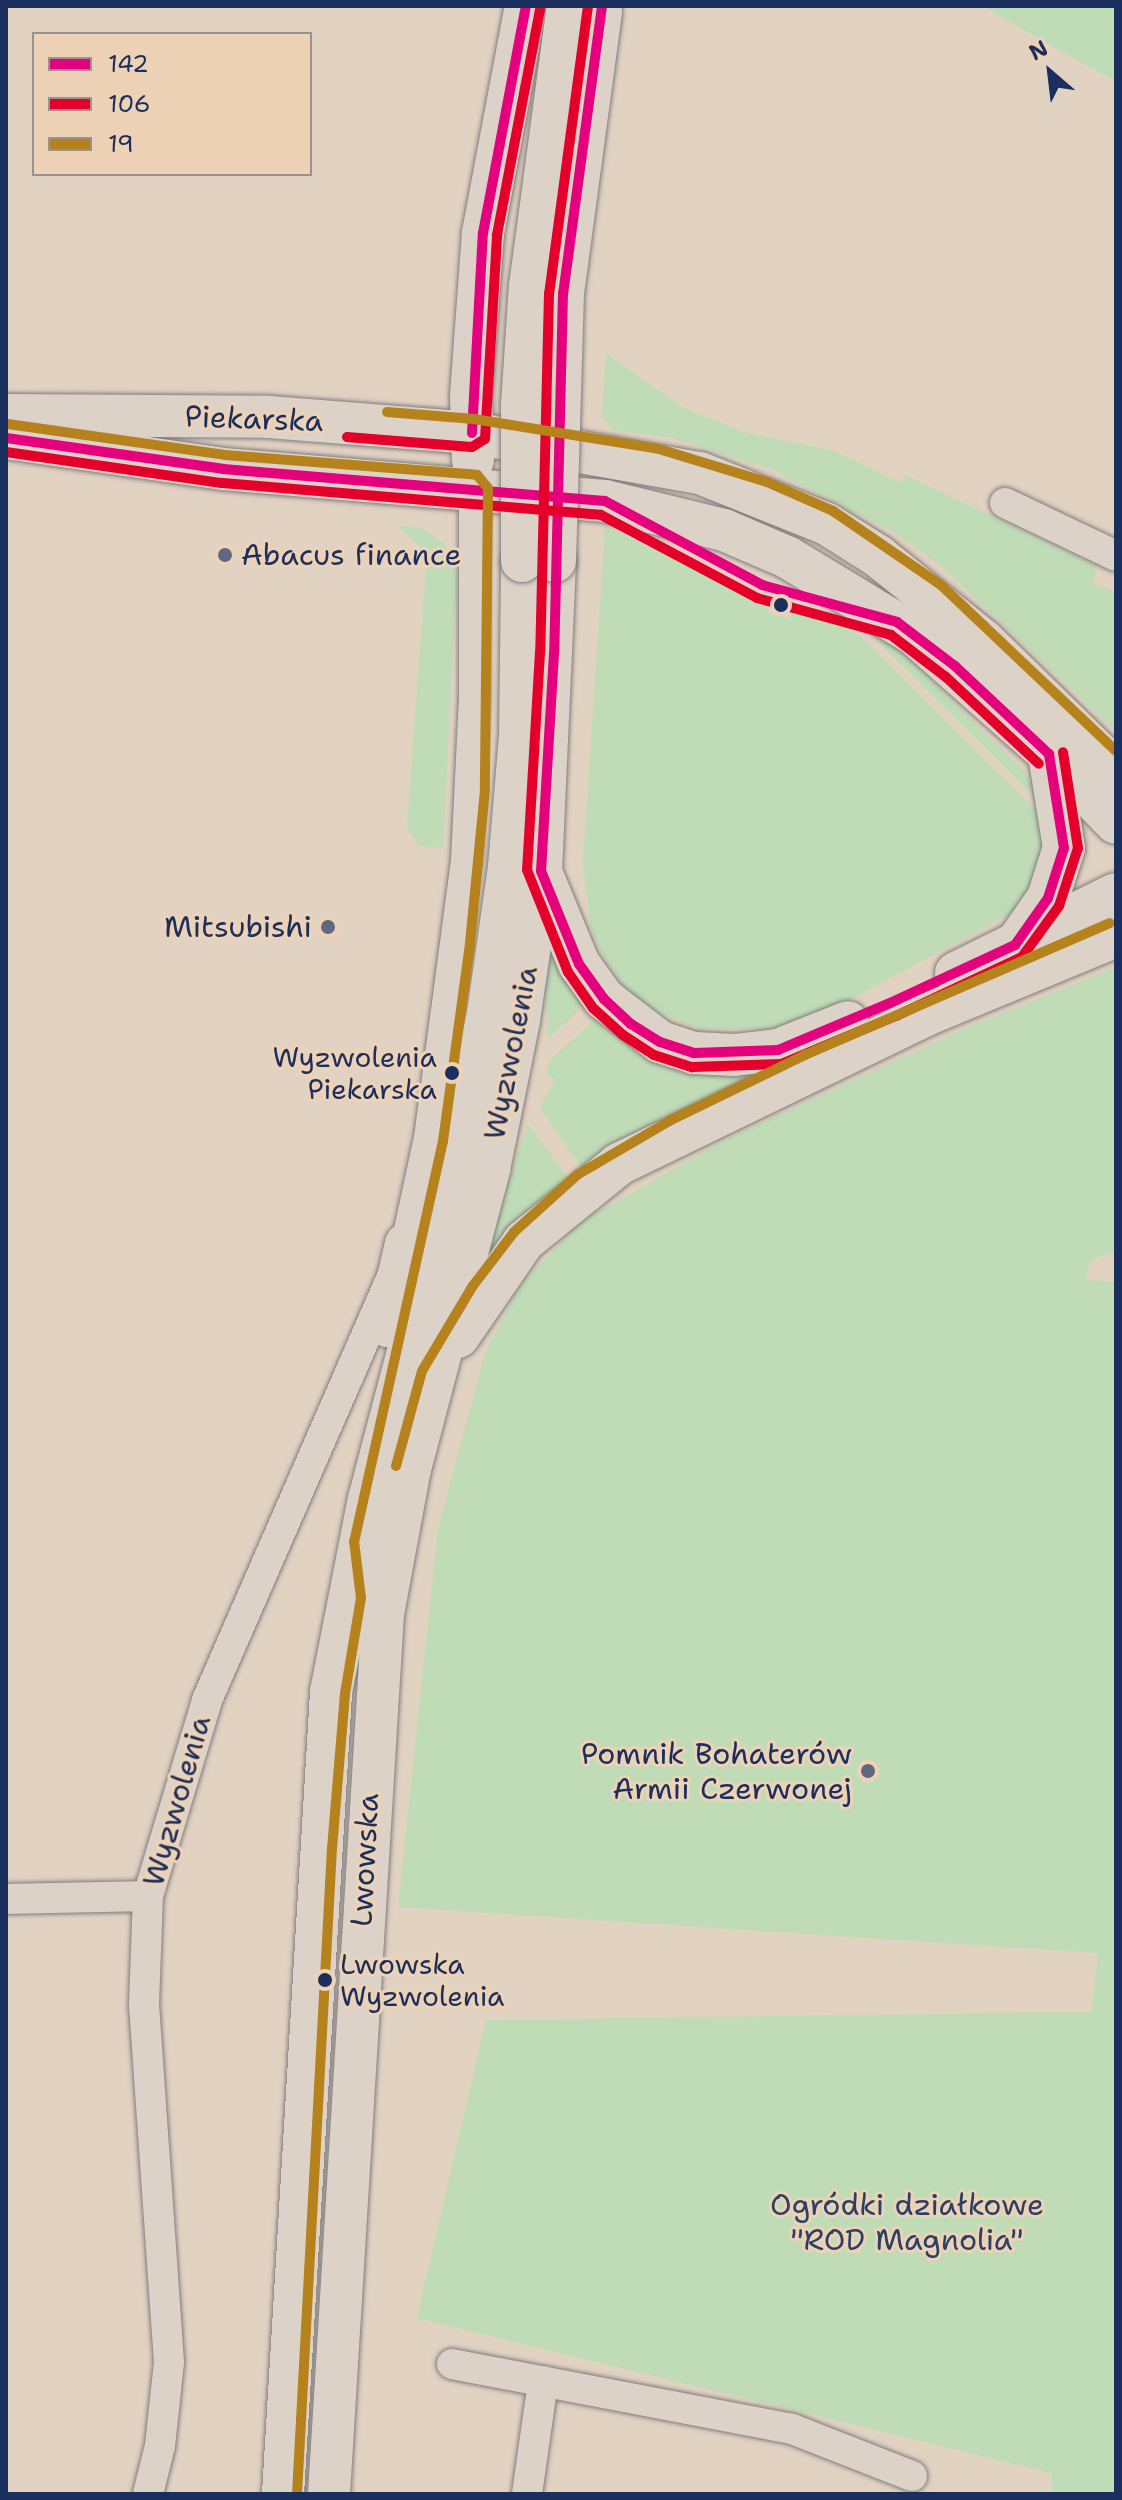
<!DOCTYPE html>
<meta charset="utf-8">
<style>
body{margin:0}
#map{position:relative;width:1122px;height:2500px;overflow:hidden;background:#e1d2c2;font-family:"Shantell Sans",sans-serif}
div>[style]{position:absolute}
.green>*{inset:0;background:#bfdcb6}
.roads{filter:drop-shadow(0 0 2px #807d7f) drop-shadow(0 0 2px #807d7f)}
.street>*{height:30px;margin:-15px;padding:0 15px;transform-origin:15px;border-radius:15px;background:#dcd2c7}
.secondary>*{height:42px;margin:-21px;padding:0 21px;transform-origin:21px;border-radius:21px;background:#dcd2c7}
.bridges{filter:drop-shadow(0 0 2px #807d7f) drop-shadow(0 0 2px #807d7f)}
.secondary-bridge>*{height:42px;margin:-21px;padding:0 21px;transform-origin:21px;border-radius:21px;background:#dcd2c7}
.bus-1>*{height:10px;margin:-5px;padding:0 5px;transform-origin:5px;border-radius:5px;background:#e5007d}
.bus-2>*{height:10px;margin:-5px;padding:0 5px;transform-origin:5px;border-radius:5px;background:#e4002b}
.bus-3>*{height:10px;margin:-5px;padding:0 5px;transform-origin:5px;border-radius:5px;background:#b5821c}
.dots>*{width:22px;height:22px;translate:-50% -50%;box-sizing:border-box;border:4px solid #eed2b5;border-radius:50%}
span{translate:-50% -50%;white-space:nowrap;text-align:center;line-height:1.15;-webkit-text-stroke:6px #eed2b5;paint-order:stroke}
.bus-label{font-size:28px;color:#1b2f5e}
.right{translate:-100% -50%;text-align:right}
.left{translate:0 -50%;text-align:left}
.street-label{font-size:30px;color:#1b2f5e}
.poi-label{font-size:30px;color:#1b2f5e}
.park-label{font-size:30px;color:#294166}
.frame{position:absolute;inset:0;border:8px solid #1b2f5e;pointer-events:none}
.legend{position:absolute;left:32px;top:32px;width:280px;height:144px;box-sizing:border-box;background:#eed2b5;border:2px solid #9a9192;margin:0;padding:10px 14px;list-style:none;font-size:24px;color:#1b2f5e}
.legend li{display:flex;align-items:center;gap:16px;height:40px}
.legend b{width:40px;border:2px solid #9a9192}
.north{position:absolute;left:1010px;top:32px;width:80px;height:80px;-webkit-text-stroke:6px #eed2b5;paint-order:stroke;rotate:332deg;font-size:22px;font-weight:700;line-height:32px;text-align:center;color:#1b2f5e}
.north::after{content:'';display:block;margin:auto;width:28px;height:36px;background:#1b2f5e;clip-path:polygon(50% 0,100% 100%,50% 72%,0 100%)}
</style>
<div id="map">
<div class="green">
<i style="clip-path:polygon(983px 6px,1116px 6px,1116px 81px,1064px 53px)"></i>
<i style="clip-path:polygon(606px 354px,684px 408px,747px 433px,835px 451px,901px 483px,905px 475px,1096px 565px,1093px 584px,1116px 592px,1116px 731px,940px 565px,894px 532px,769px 468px,673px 438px,613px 430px,602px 416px)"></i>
<i style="clip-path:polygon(397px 525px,421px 528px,444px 543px,457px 574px,443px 848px,419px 846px,407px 828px,427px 553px)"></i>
<i style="clip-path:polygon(605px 526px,770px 603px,767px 612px,789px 619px,792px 611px,852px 628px,1040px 814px,1045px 862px,1018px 909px,833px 1009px,780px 1029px,699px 1029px,647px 1007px,627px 991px,600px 951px,590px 925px,583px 863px)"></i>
<i style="clip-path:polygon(865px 629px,894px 644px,1026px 773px,1044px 806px)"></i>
<i style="clip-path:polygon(551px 938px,584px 1005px,548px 1039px,545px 983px)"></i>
<i style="clip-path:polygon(1116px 967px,1116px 1251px,1091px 1260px,1085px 1279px,1116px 1283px,1116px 2494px,1052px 2494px,1052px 2473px,417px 2318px,486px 2020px,1092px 2012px,1098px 1953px,398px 1907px,438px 1529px,485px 1353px,518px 1288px,580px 1222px,723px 1141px,954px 1033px)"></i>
<i style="clip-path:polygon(599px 1016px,785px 1059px,583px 1169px,540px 1108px,555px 1080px,546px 1073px,550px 1060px)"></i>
<i style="clip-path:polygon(528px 1124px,568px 1178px,483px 1262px,505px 1191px)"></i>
</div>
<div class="roads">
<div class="street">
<i style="left:1005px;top:503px;width:123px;rotate:25.5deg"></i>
<i style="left:6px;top:1899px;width:142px;rotate:-1.2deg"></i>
<i style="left:452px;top:2364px;width:346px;rotate:10.8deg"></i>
<i style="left:792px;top:2429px;width:129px;rotate:21.4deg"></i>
<i style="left:148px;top:2494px;width:49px;rotate:-76deg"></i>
<i style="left:160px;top:2446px;width:84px;rotate:-83.9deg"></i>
<i style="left:169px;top:2362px;width:359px;rotate:-94deg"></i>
<i style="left:144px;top:2004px;width:108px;rotate:-87.9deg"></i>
<i style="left:148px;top:1896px;width:205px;rotate:-73.2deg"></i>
<i style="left:207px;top:1700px;width:498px;rotate:-66.4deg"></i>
<i style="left:406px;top:1244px;width:108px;rotate:-77.8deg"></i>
<i style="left:429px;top:1138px;width:279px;rotate:-82.4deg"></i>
<i style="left:466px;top:861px;width:161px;rotate:-87.2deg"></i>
<i style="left:474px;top:700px;width:211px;rotate:-90deg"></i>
<i style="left:527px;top:2494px;width:114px;rotate:-81.9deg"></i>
</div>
<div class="secondary">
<i style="left:6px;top:415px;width:263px;rotate:0.4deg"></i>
<i style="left:269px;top:417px;width:204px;rotate:4.5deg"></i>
<i style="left:472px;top:433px;width:231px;rotate:10deg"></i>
<i style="left:700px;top:473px;width:137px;rotate:21.9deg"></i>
<i style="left:827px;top:524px;width:60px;rotate:32.1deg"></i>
<i style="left:878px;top:556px;width:134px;rotate:38.7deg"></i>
<i style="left:983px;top:640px;width:186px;rotate:44.3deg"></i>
<i style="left:6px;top:438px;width:219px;rotate:8.1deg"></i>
<i style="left:223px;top:469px;width:383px;rotate:4.8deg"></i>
<i style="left:605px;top:501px;width:122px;rotate:13.7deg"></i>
<i style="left:724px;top:530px;width:69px;rotate:23.2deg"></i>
<i style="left:787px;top:557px;width:149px;rotate:31.2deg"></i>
<i style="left:914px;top:634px;width:181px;rotate:41.6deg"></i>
<i style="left:1049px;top:754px;width:96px;rotate:45.8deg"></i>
<i style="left:473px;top:460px;width:64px;rotate:-91.8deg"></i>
<i style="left:471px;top:396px;width:163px;rotate:-85.8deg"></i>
<i style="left:483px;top:233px;width:231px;rotate:-79.3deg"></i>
<i style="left:541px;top:872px;width:100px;rotate:67.6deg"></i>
<i style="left:579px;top:964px;width:43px;rotate:54.5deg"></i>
<i style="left:604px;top:999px;width:71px;rotate:37.5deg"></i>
<i style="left:660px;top:1042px;width:36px;rotate:18deg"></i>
<i style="left:694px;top:1053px;width:40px;rotate:2.9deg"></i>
<i style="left:734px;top:1055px;width:44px;rotate:-6.5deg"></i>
<i style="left:778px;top:1050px;width:75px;rotate:-21.8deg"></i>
<i style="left:1016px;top:944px;width:56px;rotate:-55.2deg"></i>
<i style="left:1048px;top:898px;width:52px;rotate:-72.3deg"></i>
<i style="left:1064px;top:848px;width:95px;rotate:-99.1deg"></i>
<i style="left:956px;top:973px;width:178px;rotate:-26.3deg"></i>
<i style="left:387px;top:1326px;width:84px;rotate:-77deg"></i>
<i style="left:458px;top:1337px;width:116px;rotate:-55.5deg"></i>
<i style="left:524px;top:1241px;width:122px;rotate:-39deg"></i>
<i style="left:619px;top:1164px;width:343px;rotate:-25.9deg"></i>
<i style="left:928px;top:1014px;width:204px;rotate:-22.5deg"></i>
<i style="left:283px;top:2494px;width:803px;rotate:-86.57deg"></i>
<i style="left:331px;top:1692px;width:197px;rotate:-78.9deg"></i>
<i style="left:369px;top:1499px;width:349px;rotate:-75.2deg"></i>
<i style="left:458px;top:1162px;width:152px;rotate:-78.6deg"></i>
<i style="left:488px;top:1013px;width:148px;rotate:-81.8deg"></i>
<i style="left:509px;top:867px;width:130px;rotate:-85.2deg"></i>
<i style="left:520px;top:737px;width:176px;rotate:-89.3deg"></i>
<i style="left:329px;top:2494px;width:882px;rotate:-86.49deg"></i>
<i style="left:383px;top:1614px;width:147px;rotate:-79.5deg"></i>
<i style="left:410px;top:1469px;width:310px;rotate:-75.2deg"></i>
<i style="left:489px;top:1169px;width:152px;rotate:-78.6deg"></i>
<i style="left:519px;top:1020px;width:151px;rotate:-81.6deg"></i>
<i style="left:541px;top:871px;width:310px;rotate:-87.4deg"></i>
</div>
</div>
<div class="bridges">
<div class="secondary-bridge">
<i style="left:522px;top:561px;width:156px;rotate:-90deg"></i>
<i style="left:522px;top:405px;width:119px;rotate:-86.2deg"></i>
<i style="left:530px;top:286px;width:283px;rotate:-82.3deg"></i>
<i style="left:555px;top:561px;width:268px;rotate:-88.3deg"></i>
<i style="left:563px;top:293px;width:284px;rotate:-82.3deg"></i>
</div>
</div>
<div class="bus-1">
<i style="left:602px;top:6px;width:290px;rotate:97.7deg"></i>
<i style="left:563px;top:293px;width:360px;rotate:91.4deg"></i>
<i style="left:554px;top:653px;width:218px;rotate:93.4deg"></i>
<i style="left:541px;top:871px;width:100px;rotate:67.8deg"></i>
<i style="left:579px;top:964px;width:43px;rotate:54.5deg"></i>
<i style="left:604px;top:999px;width:37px;rotate:43deg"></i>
<i style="left:631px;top:1024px;width:34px;rotate:32deg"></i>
<i style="left:660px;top:1042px;width:36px;rotate:18deg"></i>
<i style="left:694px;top:1053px;width:84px;rotate:-2deg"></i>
<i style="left:778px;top:1050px;width:121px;rotate:-22.8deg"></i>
<i style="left:890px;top:1003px;width:138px;rotate:-24.9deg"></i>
<i style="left:1015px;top:945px;width:57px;rotate:-54.9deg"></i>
<i style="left:1048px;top:898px;width:52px;rotate:-72.3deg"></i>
<i style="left:1064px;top:848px;width:95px;rotate:-99.1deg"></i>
<i style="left:472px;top:433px;width:200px;rotate:-86.9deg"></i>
<i style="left:483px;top:233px;width:231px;rotate:-79.3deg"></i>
<i style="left:6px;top:438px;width:219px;rotate:8.1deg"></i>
<i style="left:223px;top:469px;width:383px;rotate:4.8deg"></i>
<i style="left:605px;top:501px;width:178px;rotate:28.1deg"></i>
<i style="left:762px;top:585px;width:140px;rotate:15.3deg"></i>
<i style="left:897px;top:622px;width:73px;rotate:37.2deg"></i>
<i style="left:955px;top:666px;width:129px;rotate:43.1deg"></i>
</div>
<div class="bus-2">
<i style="left:588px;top:6px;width:290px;rotate:97.7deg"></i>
<i style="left:549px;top:293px;width:359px;rotate:91.4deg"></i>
<i style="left:540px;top:652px;width:218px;rotate:93.4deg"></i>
<i style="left:527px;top:870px;width:110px;rotate:68.1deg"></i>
<i style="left:568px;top:972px;width:44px;rotate:55.2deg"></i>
<i style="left:593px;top:1008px;width:40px;rotate:42deg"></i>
<i style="left:623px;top:1035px;width:37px;rotate:33deg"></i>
<i style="left:654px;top:1055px;width:40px;rotate:18deg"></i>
<i style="left:692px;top:1067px;width:89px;rotate:-1.9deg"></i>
<i style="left:781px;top:1064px;width:125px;rotate:-22.7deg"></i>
<i style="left:896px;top:1016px;width:139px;rotate:-25.1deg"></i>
<i style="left:1022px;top:957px;width:63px;rotate:-54deg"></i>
<i style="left:1059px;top:906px;width:61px;rotate:-71.9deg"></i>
<i style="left:1078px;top:848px;width:97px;rotate:-98.9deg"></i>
<i style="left:347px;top:437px;width:125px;rotate:4.6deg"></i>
<i style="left:472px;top:447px;width:15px;rotate:-32deg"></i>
<i style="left:485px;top:439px;width:204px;rotate:-86.6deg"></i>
<i style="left:497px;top:235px;width:230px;rotate:-79.2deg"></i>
<i style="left:6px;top:452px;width:218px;rotate:8.2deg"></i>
<i style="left:222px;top:483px;width:380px;rotate:4.8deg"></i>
<i style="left:601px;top:515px;width:177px;rotate:28deg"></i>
<i style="left:757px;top:598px;width:139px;rotate:15.4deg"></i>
<i style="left:891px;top:635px;width:69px;rotate:37.4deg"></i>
<i style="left:946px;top:677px;width:127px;rotate:43.1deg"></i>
</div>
<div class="bus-3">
<i style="left:387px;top:412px;width:87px;rotate:4.6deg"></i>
<i style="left:474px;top:419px;width:187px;rotate:9.2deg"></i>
<i style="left:659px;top:449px;width:113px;rotate:17deg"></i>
<i style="left:767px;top:482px;width:72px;rotate:23.7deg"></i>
<i style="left:833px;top:511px;width:131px;rotate:34.4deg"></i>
<i style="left:941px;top:585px;width:241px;rotate:43.5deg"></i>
<i style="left:8px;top:424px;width:219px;rotate:8.1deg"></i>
<i style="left:225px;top:455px;width:253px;rotate:4.5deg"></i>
<i style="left:477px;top:475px;width:17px;rotate:50deg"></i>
<i style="left:488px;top:488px;width:302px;rotate:90.6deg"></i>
<i style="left:485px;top:790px;width:155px;rotate:95.6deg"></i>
<i style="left:470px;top:944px;width:199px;rotate:97.8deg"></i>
<i style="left:443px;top:1141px;width:410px;rotate:102.5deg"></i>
<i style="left:354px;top:1541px;width:57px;rotate:83deg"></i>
<i style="left:361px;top:1598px;width:97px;rotate:99.5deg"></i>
<i style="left:345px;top:1694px;width:155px;rotate:94.8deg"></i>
<i style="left:332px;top:1848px;width:647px;rotate:93.1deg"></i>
<i style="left:396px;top:1466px;width:98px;rotate:-74.7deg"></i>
<i style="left:422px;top:1371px;width:98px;rotate:-59.2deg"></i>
<i style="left:472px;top:1287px;width:69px;rotate:-52.6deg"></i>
<i style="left:514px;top:1232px;width:85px;rotate:-42.1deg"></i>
<i style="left:577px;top:1175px;width:109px;rotate:-30.3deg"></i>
<i style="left:671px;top:1120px;width:149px;rotate:-25.9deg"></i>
<i style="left:805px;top:1055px;width:332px;rotate:-23.4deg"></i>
</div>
<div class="dots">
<i style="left:225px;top:555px;background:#606881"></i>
<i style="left:781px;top:605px;background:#1b2f5e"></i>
<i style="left:328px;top:927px;background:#606881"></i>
<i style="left:452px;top:1073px;background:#1b2f5e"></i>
<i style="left:868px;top:1771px;background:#606881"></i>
<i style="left:325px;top:1980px;background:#1b2f5e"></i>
</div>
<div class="bus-label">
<span class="right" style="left:437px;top:1073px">Wyzwolenia<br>Piekarska</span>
<span class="left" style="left:340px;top:1980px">Lwowska<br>Wyzwolenia</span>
</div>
<div class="street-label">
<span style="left:254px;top:419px;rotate:2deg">Piekarska</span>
<span style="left:511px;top:1053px;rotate:-79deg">Wyzwolenia</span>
<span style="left:177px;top:1801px;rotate:-74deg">Wyzwolenia</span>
<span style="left:365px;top:1860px;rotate:-87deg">Lwowska</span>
</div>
<div class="poi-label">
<span class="left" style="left:241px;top:555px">Abacus finance</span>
<span class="right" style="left:312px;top:927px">Mitsubishi</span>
<span class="right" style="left:852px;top:1771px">Pomnik Bohaterów<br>Armii Czerwonej</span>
</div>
<div class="park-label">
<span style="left:907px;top:2222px">Ogródki działkowe<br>"ROD Magnolia"</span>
</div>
<div class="frame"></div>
<ul class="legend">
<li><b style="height:10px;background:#e5007d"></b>142</li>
<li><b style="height:10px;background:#e4002b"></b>106</li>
<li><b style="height:10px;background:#b5821c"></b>19</li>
</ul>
<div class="north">N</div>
</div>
